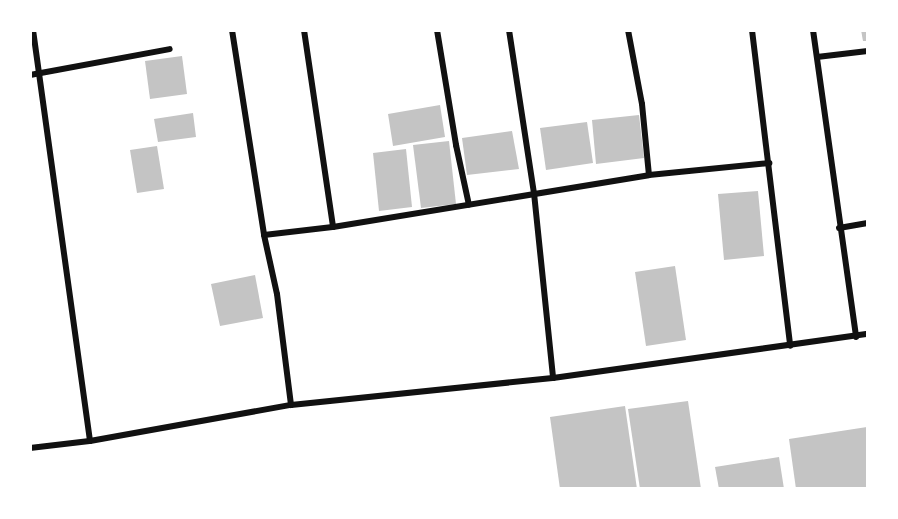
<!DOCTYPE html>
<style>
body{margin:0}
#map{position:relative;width:898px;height:519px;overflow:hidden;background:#fff;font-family:"Crimson Pro",serif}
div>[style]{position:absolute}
.building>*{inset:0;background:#c4c4c4}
.minor>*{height:6px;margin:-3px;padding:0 3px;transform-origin:3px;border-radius:3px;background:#111}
span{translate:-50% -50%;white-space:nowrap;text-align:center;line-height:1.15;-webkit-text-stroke:4.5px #fff;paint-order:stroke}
.frame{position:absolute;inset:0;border:32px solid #fff;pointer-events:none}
</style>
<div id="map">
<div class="building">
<i style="clip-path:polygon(861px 30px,868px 30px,868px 41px,863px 41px)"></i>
<i style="clip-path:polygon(182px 56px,187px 94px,150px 99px,145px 61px)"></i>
<i style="clip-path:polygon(440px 105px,445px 137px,393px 146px,388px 114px)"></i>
<i style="clip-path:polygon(193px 113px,196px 137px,158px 142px,154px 119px)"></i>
<i style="clip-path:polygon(639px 115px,644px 158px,596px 164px,592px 120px)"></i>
<i style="clip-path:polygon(587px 122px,593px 163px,546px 170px,540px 128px)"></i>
<i style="clip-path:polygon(512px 131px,519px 169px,467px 175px,462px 138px)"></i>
<i style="clip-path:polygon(449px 141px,456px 204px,421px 208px,413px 145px)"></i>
<i style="clip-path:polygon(157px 146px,164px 189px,137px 193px,130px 150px)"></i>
<i style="clip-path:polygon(406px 149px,412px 207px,379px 211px,373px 153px)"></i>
<i style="clip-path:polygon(758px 191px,764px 256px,724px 260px,718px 194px)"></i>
<i style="clip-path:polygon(675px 266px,686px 340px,646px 346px,635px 272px)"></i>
<i style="clip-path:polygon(255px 275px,263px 318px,220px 326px,211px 284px)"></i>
<i style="clip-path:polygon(688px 401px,701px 489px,640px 489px,628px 409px)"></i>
<i style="clip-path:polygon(625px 406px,637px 489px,560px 489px,550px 417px)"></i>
<i style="clip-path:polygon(867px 427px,868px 489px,796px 489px,789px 439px)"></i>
<i style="clip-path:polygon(779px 457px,784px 489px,719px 489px,715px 467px)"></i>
</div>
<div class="minor">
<i style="left:33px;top:30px;width:415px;rotate:82.1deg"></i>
<i style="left:232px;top:30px;width:207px;rotate:81.1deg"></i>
<i style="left:264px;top:235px;width:60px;rotate:77.6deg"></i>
<i style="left:277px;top:294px;width:112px;rotate:82.8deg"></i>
<i style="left:304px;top:30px;width:199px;rotate:81.6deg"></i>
<i style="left:437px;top:30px;width:117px;rotate:80.6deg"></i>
<i style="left:456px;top:145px;width:61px;rotate:77.8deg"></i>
<i style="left:509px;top:30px;width:165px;rotate:81.3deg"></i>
<i style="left:534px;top:193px;width:186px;rotate:84.1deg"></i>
<i style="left:628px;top:30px;width:75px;rotate:79.3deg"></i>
<i style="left:642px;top:104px;width:71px;rotate:84.4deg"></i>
<i style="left:752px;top:30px;width:318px;rotate:83.1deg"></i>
<i style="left:813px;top:30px;width:310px;rotate:82deg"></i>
<i style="left:817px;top:57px;width:51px;rotate:-6.7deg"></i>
<i style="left:30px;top:75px;width:142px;rotate:-10.5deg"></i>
<i style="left:839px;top:228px;width:29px;rotate:-10deg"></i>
<i style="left:264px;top:235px;width:69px;rotate:-6.6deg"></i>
<i style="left:333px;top:227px;width:320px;rotate:-9.3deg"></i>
<i style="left:649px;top:175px;width:121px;rotate:-5.7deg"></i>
<i style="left:30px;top:448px;width:60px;rotate:-6.7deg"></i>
<i style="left:90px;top:441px;width:204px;rotate:-10.2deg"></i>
<i style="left:291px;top:405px;width:263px;rotate:-5.9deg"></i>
<i style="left:553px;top:378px;width:318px;rotate:-8deg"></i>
</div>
<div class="frame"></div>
</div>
